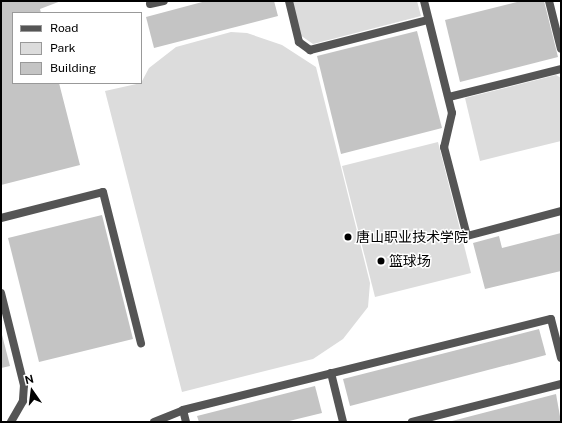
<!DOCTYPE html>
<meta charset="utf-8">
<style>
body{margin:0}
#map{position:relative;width:562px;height:423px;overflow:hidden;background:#fff;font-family:"Public Sans","Noto Sans SC",sans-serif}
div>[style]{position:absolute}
.green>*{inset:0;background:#dcdcdc}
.building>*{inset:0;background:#c4c4c4}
.service>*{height:8px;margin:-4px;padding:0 4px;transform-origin:4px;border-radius:4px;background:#555}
.minor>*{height:8px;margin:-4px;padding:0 4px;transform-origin:4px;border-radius:4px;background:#555}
.dots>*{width:11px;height:11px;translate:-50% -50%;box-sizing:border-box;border:2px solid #fff;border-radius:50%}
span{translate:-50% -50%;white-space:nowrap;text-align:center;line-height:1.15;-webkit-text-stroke:3px #fff;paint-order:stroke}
.poi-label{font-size:14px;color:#000}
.left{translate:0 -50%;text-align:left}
.frame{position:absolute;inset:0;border:2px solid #000;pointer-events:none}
.legend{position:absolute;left:12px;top:12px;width:130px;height:72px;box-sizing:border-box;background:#fff;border:1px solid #999;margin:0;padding:5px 7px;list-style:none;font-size:12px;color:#000}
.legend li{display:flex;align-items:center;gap:8px;height:20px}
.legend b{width:20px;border:1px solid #999}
.north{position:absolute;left:12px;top:371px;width:40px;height:40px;-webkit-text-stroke:3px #fff;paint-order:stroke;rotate:346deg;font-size:11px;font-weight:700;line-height:16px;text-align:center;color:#000}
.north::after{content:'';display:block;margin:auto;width:14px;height:18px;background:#000;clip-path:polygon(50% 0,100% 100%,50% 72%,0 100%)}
</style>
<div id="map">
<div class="green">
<i style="clip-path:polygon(292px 1px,417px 1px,421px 16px,313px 44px,300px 35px)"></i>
<i style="clip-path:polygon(231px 32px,247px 33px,282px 45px,316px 67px,370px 283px,368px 307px,343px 339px,313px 359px,182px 392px,105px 91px,141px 83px,149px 68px,176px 47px)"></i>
<i style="clip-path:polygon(556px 75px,561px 78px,561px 141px,480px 161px,465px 98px)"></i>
<i style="clip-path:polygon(438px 142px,471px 273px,375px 297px,342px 166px)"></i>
</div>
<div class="building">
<i style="clip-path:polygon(1px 1px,61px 1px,40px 9px,41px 13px,13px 13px,13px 83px,59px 83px,80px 165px,1px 185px)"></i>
<i style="clip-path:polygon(206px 1px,274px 1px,278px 16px,154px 48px,146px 17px)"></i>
<i style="clip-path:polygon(521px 1px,544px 1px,558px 57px,460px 82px,445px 20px)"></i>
<i style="clip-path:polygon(417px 31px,442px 128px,341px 154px,317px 56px)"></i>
<i style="clip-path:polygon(102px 215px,133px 339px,39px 362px,8px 238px)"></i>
<i style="clip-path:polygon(561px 233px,561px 271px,485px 289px,473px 243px,499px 236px,502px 248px)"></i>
<i style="clip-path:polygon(539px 329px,546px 355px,350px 406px,343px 379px)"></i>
<i style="clip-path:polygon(1px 331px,10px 366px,1px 368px)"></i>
<i style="clip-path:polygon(315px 386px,322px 413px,285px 422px,199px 422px,197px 416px)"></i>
<i style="clip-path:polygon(556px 394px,561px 422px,452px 422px,452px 421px)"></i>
</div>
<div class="service">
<i style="left:289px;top:1px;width:42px;rotate:76.3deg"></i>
<i style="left:299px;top:42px;width:14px;rotate:36deg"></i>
<i style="left:310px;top:50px;width:122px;rotate:-14.3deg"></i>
<i style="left:424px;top:1px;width:115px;rotate:76deg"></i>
<i style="left:452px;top:113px;width:35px;rotate:103deg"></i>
<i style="left:444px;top:147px;width:92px;rotate:75.5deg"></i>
<i style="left:467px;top:236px;width:97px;rotate:-14.9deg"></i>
<i style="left:549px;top:1px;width:49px;rotate:76deg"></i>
<i style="left:150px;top:4px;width:14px;rotate:-12deg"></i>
<i style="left:449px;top:97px;width:115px;rotate:-14deg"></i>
<i style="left:1px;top:218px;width:105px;rotate:-14.3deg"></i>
<i style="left:103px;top:192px;width:156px;rotate:75.9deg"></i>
<i style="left:154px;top:422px;width:31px;rotate:-22deg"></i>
<i style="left:412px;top:422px;width:154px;rotate:-14.3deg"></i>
</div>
<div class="minor">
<i style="left:1px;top:293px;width:95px;rotate:76deg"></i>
<i style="left:24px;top:385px;width:16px;rotate:94deg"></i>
<i style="left:23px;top:401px;width:24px;rotate:120deg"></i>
<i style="left:331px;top:373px;width:50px;rotate:76.2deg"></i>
<i style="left:186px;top:422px;width:12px;rotate:-104deg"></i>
<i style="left:183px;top:410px;width:379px;rotate:-13.9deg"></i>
<i style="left:551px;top:319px;width:40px;rotate:75.6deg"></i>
</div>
<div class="dots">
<i style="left:348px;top:237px;background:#000"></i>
<i style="left:381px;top:261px;background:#000"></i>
</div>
<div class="poi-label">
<span class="left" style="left:356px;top:237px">唐山职业技术学院</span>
<span class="left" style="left:389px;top:261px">篮球场</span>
</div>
<div class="frame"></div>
<ul class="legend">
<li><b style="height:5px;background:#555"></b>Road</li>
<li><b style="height:11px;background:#dcdcdc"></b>Park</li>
<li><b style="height:11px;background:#c4c4c4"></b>Building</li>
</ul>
<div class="north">N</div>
</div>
